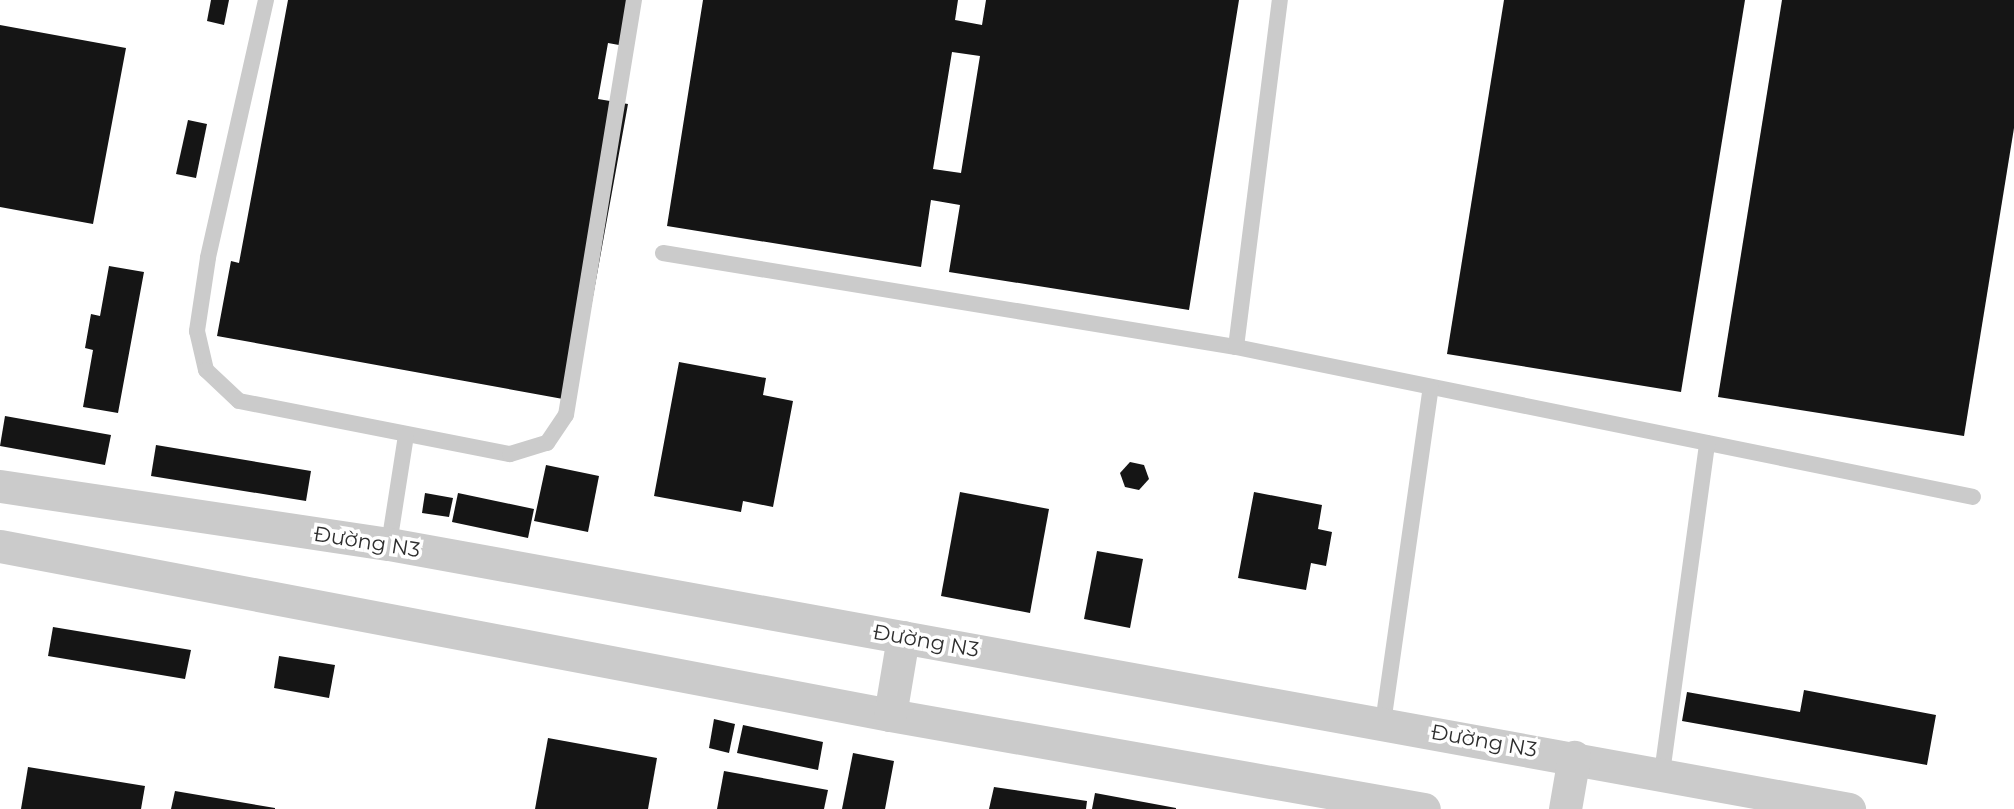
<!DOCTYPE html>
<meta charset="utf-8">
<style>
body{margin:0}
#map{position:relative;width:2014px;height:809px;overflow:hidden;background:#fff;font-family:Montserrat,sans-serif}
div>[style]{position:absolute}
.building>*{inset:0;background:#151515}
.lane>*{height:16px;margin:-8px;padding:0 8px;transform-origin:8px;border-radius:8px;background:#cbcbcb}
.street>*{height:33px;margin:-16.5px;padding:0 16.5px;transform-origin:16.5px;border-radius:16.5px;background:#cbcbcb}
span{translate:-50% -50%;white-space:nowrap;text-align:center;line-height:1.15;-webkit-text-stroke:7px #fff;paint-order:stroke}
.street-label{font-size:21px;color:#2e2e2e}
</style>
<div id="map">
<div class="building">
<i style="clip-path:polygon(211px 0,229px 0,224px 25px,207px 21px)"></i>
<i style="clip-path:polygon(288px 0,638px 0,630px 47px,608px 43px,598px 99px,628px 104px,574px 401px,217px 336px,231px 261px,239px 263px)"></i>
<i style="clip-path:polygon(evenodd,703px 0,958px 0,955px 20px,982px 25px,986px 0,1239px 0,1189px 310px,949px 272px,960px 205px,931px 200px,921px 267px,667px 226px,703px 0,952px 52px,980px 56px,961px 173px,933px 169px,952px 52px)"></i>
<i style="clip-path:polygon(1504px 0,1745px 0,1681px 392px,1447px 354px)"></i>
<i style="clip-path:polygon(1782px 0,2014px 0,2014px 128px,1964px 436px,1718px 397px)"></i>
<i style="clip-path:polygon(0 25px,126px 48px,93px 224px,0 207px)"></i>
<i style="clip-path:polygon(188px 120px,207px 124px,196px 178px,176px 174px)"></i>
<i style="clip-path:polygon(109px 266px,144px 272px,118px 413px,83px 407px,93px 350px,85px 348px,91px 314px,100px 316px)"></i>
<i style="clip-path:polygon(679px 362px,766px 378px,763px 395px,793px 401px,773px 507px,743px 501px,741px 512px,654px 496px)"></i>
<i style="clip-path:polygon(5px 416px,111px 435px,105px 465px,0 446px)"></i>
<i style="clip-path:polygon(156px 445px,311px 471px,306px 501px,151px 476px)"></i>
<i style="clip-path:polygon(1130px 462px,1144px 465px,1149px 479px,1139px 490px,1125px 487px,1120px 473px)"></i>
<i style="clip-path:polygon(546px 465px,599px 476px,588px 532px,534px 521px)"></i>
<i style="clip-path:polygon(960px 492px,1049px 509px,1030px 613px,941px 596px)"></i>
<i style="clip-path:polygon(1254px 492px,1322px 505px,1318px 529px,1332px 532px,1326px 566px,1311px 563px,1306px 590px,1238px 578px)"></i>
<i style="clip-path:polygon(425px 493px,453px 498px,449px 517px,422px 513px)"></i>
<i style="clip-path:polygon(458px 493px,534px 509px,528px 538px,452px 522px)"></i>
<i style="clip-path:polygon(1097px 551px,1143px 559px,1130px 628px,1084px 619px)"></i>
<i style="clip-path:polygon(53px 627px,191px 650px,185px 679px,48px 656px)"></i>
<i style="clip-path:polygon(279px 656px,335px 665px,329px 698px,274px 688px)"></i>
<i style="clip-path:polygon(1804px 690px,1936px 715px,1927px 765px,1682px 721px,1687px 692px,1800px 712px)"></i>
<i style="clip-path:polygon(714px 719px,735px 724px,729px 753px,709px 748px)"></i>
<i style="clip-path:polygon(743px 725px,823px 742px,818px 770px,737px 753px)"></i>
<i style="clip-path:polygon(548px 738px,657px 758px,648px 809px,535px 809px)"></i>
<i style="clip-path:polygon(853px 753px,894px 761px,885px 809px,842px 809px)"></i>
<i style="clip-path:polygon(28px 767px,145px 786px,141px 809px,21px 809px)"></i>
<i style="clip-path:polygon(724px 771px,828px 790px,824px 809px,717px 809px)"></i>
<i style="clip-path:polygon(994px 787px,1087px 801px,1086px 809px,989px 809px)"></i>
<i style="clip-path:polygon(175px 791px,275px 808px,275px 809px,171px 809px)"></i>
<i style="clip-path:polygon(1095px 793px,1176px 808px,1176px 809px,1092px 809px)"></i>
</div>
<div class="lane">
<i style="left:266px;top:0;width:264px;rotate:102.7deg"></i>
<i style="left:208px;top:258px;width:74px;rotate:98.6deg"></i>
<i style="left:197px;top:331px;width:40px;rotate:77deg"></i>
<i style="left:206px;top:370px;width:45px;rotate:43.2deg"></i>
<i style="left:239px;top:401px;width:276px;rotate:11.1deg"></i>
<i style="left:510px;top:454px;width:39px;rotate:-17deg"></i>
<i style="left:547px;top:443px;width:34px;rotate:-56deg"></i>
<i style="left:566px;top:415px;width:421px;rotate:-80.7deg"></i>
<i style="left:663px;top:253px;width:581px;rotate:9.32deg"></i>
<i style="left:1236px;top:347px;width:752px;rotate:11.5deg"></i>
<i style="left:1236px;top:347px;width:350px;rotate:-82.8deg"></i>
<i style="left:389px;top:544px;width:109px;rotate:-81.1deg"></i>
<i style="left:1383px;top:723px;width:339px;rotate:-81.9deg"></i>
<i style="left:1662px;top:773px;width:333px;rotate:-82.2deg"></i>
</div>
<div class="street">
<i style="left:0;top:486px;width:393px;rotate:8.5deg"></i>
<i style="left:389px;top:544px;width:1484px;rotate:10.29deg"></i>
<i style="left:0;top:546px;width:906px;rotate:10.75deg"></i>
<i style="left:890px;top:715px;width:542px;rotate:9.98deg"></i>
<i style="left:890px;top:715px;width:79px;rotate:-80.5deg"></i>
<i style="left:1565px;top:809px;width:53px;rotate:-80.2deg"></i>
</div>
<div class="street-label">
<span style="left:367px;top:542px;rotate:9deg">Đường N3</span>
<span style="left:926px;top:641px;rotate:10deg">Đường N3</span>
<span style="left:1484px;top:741px;rotate:10deg">Đường N3</span>
</div>
</div>
